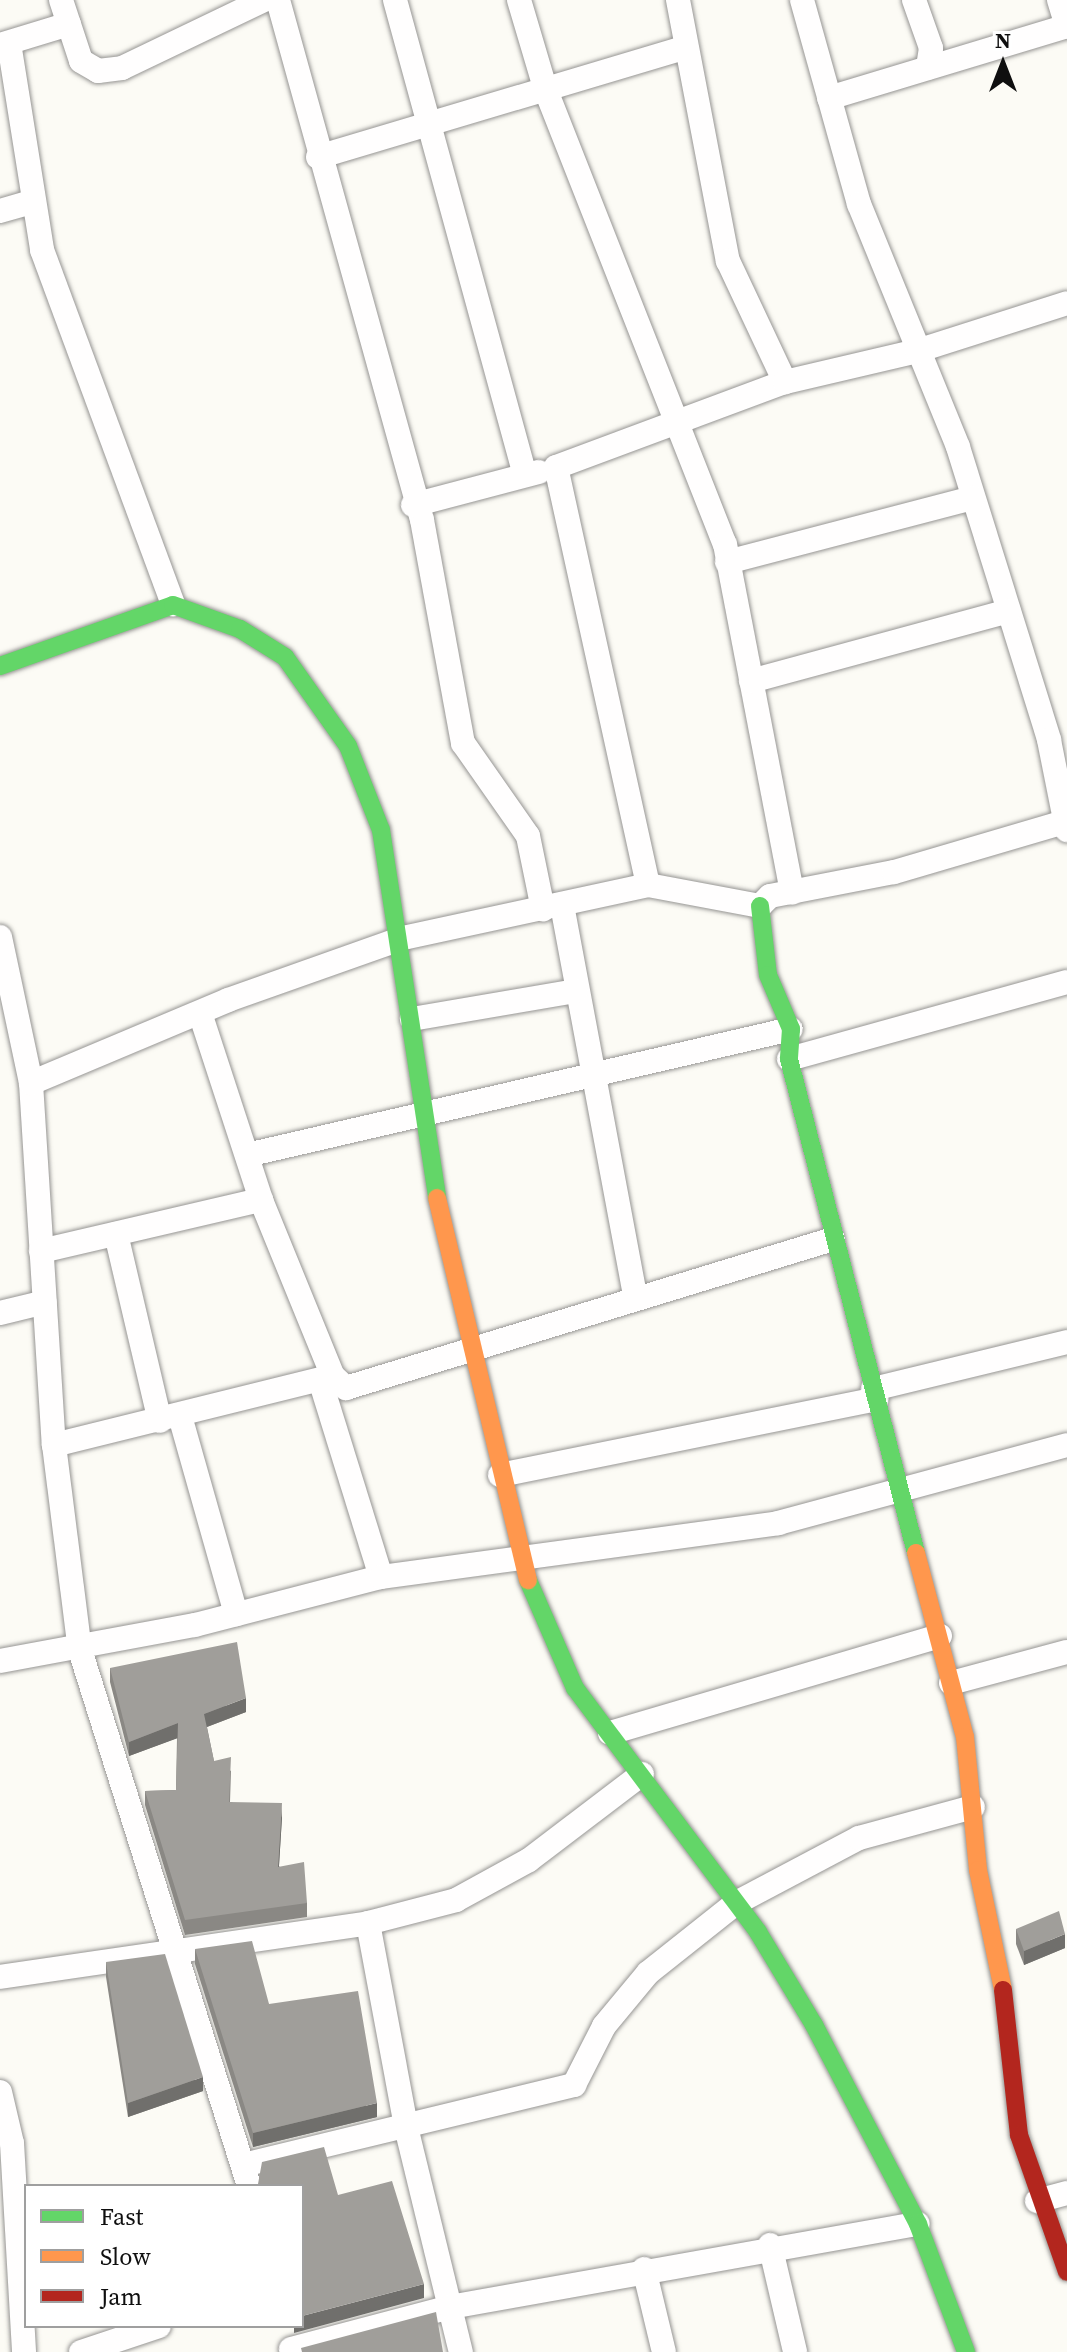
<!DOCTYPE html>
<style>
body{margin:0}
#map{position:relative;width:1067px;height:2352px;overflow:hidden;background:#fcfbf5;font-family:"Source Serif 4",serif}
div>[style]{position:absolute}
.roads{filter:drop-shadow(0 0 2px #969593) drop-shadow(0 0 2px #969593)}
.street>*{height:24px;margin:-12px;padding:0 12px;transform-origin:12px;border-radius:12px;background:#fffefe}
.fast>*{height:18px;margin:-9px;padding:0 9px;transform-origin:9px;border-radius:9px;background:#63d668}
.slow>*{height:18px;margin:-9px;padding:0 9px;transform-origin:9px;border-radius:9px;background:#ff974d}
.jam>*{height:18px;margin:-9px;padding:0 9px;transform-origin:9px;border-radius:9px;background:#b3261e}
.wall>*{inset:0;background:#8a8884}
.shaded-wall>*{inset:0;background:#706f6c}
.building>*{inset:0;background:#a09e9a}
span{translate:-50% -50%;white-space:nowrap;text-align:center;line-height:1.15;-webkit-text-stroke:8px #fff;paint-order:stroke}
.legend{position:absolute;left:24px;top:2184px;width:280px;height:144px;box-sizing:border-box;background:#fff;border:2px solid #9f9f9f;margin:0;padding:10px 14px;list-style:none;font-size:24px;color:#0f0f0f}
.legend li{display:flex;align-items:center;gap:16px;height:40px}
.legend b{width:40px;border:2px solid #9f9f9f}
.north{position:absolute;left:963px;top:24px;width:80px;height:80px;-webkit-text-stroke:6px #fff;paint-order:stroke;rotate:0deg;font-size:22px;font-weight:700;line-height:32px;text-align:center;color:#0f0f0f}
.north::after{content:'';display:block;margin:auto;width:28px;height:36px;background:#0f0f0f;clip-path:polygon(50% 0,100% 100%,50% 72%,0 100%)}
</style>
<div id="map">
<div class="roads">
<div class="street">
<i style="left:61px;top:0;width:64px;rotate:71.8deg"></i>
<i style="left:81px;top:61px;width:20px;rotate:30deg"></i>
<i style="left:98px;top:71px;width:24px;rotate:-7deg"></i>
<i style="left:122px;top:68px;width:157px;rotate:-25.6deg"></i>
<i style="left:278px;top:0;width:540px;rotate:74.52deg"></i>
<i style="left:422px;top:520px;width:227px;rotate:79.6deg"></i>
<i style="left:463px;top:743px;width:113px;rotate:55deg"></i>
<i style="left:528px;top:836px;width:75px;rotate:78.4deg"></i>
<i style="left:395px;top:0;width:492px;rotate:74.7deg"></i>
<i style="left:519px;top:0;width:92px;rotate:73.5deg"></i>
<i style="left:545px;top:88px;width:490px;rotate:68.5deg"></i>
<i style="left:725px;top:544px;width:355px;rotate:79.1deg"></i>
<i style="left:678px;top:0;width:266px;rotate:79.2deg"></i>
<i style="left:728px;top:261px;width:134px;rotate:64.8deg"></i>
<i style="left:802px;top:0;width:212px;rotate:74.4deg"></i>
<i style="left:859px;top:204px;width:262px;rotate:67.8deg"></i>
<i style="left:958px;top:447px;width:307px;rotate:72.7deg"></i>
<i style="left:1049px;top:740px;width:92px;rotate:78.7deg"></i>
<i style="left:914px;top:0;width:51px;rotate:70.5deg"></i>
<i style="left:931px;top:48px;width:20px;rotate:99deg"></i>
<i style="left:1059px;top:0;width:28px;rotate:73deg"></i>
<i style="left:9px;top:43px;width:210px;rotate:80.9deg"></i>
<i style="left:42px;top:250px;width:378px;rotate:69.7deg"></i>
<i style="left:0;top:45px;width:72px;rotate:-16.9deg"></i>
<i style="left:829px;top:98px;width:249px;rotate:-16.8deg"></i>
<i style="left:318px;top:157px;width:384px;rotate:-16.6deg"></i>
<i style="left:0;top:211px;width:33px;rotate:-16deg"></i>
<i style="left:413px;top:505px;width:130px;rotate:-14.7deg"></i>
<i style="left:727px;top:562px;width:254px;rotate:-14.6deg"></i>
<i style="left:751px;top:681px;width:267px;rotate:-15.2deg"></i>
<i style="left:648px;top:885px;width:428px;rotate:-102.4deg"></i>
<i style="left:556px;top:467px;width:244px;rotate:-20.4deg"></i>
<i style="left:785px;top:382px;width:136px;rotate:-13.2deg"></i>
<i style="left:917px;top:351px;width:157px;rotate:-17.7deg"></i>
<i style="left:562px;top:905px;width:397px;rotate:79.4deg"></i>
<i style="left:0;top:937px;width:149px;rotate:78deg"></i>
<i style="left:31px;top:1083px;width:363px;rotate:86.4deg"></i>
<i style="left:54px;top:1445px;width:207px;rotate:82.8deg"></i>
<i style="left:80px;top:1650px;width:562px;rotate:72.5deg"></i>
<i style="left:200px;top:1013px;width:197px;rotate:71.9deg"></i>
<i style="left:261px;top:1200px;width:190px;rotate:67.8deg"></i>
<i style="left:333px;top:1376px;width:18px;rotate:43deg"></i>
<i style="left:346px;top:1388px;width:509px;rotate:-17.01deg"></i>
<i style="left:412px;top:1019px;width:166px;rotate:-9.7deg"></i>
<i style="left:789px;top:1059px;width:288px;rotate:-15.5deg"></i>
<i style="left:31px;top:1083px;width:214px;rotate:-22.8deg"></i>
<i style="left:228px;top:1000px;width:186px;rotate:-19.5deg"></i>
<i style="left:403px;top:938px;width:251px;rotate:-12.2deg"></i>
<i style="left:648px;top:885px;width:114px;rotate:10.6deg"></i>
<i style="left:760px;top:906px;width:14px;rotate:-45deg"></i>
<i style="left:770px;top:896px;width:126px;rotate:-11deg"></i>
<i style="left:894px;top:872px;width:177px;rotate:-16.4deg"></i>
<i style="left:247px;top:1155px;width:558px;rotate:-13.04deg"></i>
<i style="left:116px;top:1234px;width:192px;rotate:76.8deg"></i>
<i style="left:41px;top:1251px;width:226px;rotate:-13.1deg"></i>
<i style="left:0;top:1313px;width:46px;rotate:-13.7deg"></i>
<i style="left:320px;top:1380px;width:206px;rotate:72.8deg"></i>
<i style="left:873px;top:1389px;width:200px;rotate:-13.6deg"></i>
<i style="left:180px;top:1416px;width:206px;rotate:74.2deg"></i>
<i style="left:54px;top:1445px;width:287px;rotate:-13.9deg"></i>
<i style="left:500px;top:1475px;width:384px;rotate:-11.4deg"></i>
<i style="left:0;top:1661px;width:198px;rotate:-10.5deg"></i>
<i style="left:195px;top:1625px;width:192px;rotate:-14.5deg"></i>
<i style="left:381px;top:1577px;width:401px;rotate:-7.7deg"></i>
<i style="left:778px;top:1523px;width:299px;rotate:-15.1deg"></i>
<i style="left:951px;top:1683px;width:120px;rotate:-15deg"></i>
<i style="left:610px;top:1733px;width:344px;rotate:-16.4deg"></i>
<i style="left:368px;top:1923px;width:208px;rotate:79.4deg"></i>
<i style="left:406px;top:2127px;width:232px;rotate:76.3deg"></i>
<i style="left:0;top:1977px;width:372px;rotate:-8.3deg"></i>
<i style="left:368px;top:1923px;width:91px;rotate:-14.6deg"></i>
<i style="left:456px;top:1900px;width:83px;rotate:-28.7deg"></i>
<i style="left:529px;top:1860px;width:142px;rotate:-37.3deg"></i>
<i style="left:0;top:2092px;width:52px;rotate:76.8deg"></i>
<i style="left:12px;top:2143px;width:209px;rotate:86.7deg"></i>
<i style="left:243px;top:2165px;width:341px;rotate:-13.6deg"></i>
<i style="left:574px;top:2085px;width:66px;rotate:-63deg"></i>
<i style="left:604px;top:2026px;width:69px;rotate:-50.3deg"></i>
<i style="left:648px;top:1973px;width:112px;rotate:-38.5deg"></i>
<i style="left:736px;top:1903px;width:139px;rotate:-27.9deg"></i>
<i style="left:859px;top:1838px;width:118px;rotate:-15.2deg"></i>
<i style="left:1037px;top:2201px;width:31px;rotate:-15deg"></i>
<i style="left:770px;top:2245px;width:110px;rotate:76.8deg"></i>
<i style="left:644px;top:2269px;width:85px;rotate:76.5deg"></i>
<i style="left:291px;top:2349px;width:164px;rotate:-14.8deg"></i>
<i style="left:450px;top:2307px;width:475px;rotate:-10.1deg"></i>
<i style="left:81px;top:2352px;width:82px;rotate:-18.4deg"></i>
</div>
<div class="fast">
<i style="left:0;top:666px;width:183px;rotate:-19.4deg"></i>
<i style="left:173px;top:605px;width:71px;rotate:19.7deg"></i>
<i style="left:240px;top:629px;width:53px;rotate:31.9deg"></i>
<i style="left:285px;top:657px;width:109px;rotate:54.7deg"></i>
<i style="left:348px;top:746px;width:90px;rotate:68.6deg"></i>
<i style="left:381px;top:830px;width:372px;rotate:81.3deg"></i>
<i style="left:760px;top:906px;width:69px;rotate:83.4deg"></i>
<i style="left:768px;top:975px;width:59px;rotate:66.9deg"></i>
<i style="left:791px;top:1029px;width:30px;rotate:94deg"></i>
<i style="left:789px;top:1059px;width:510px;rotate:75.58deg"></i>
<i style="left:528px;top:1580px;width:118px;rotate:66.5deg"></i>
<i style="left:575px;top:1688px;width:305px;rotate:53.1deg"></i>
<i style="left:758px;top:1932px;width:109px;rotate:58.9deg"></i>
<i style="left:814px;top:2025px;width:225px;rotate:62.4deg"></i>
<i style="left:918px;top:2224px;width:137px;rotate:69.4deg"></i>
</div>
<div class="slow">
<i style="left:437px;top:1198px;width:393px;rotate:76.6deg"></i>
<i style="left:916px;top:1553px;width:190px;rotate:75.1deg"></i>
<i style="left:965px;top:1737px;width:134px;rotate:84.4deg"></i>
<i style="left:978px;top:1870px;width:123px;rotate:78.2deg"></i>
</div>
<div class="jam">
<i style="left:1003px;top:1990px;width:146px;rotate:83.7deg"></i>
<i style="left:1019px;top:2135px;width:145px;rotate:70.7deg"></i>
</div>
</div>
<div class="wall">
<i style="clip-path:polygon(110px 1668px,246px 1712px,207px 1727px,214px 1761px,231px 1771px,230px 1802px,282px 1817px,279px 1866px,307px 1903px,307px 1917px,185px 1935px,145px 1805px,145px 1791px,176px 1790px,177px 1738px,129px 1756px,110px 1682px)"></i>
<i style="clip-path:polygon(1016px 1929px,1065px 1948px,1024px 1965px,1016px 1944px)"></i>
<i style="clip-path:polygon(195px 1949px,269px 2004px,377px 2117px,253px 2147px,195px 1964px)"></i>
<i style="clip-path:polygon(106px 1962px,203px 2091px,128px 2117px,106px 1977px)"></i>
</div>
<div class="shaded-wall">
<i style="clip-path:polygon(246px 1698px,246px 1712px,204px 1728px,204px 1714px)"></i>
<i style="clip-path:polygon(178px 1723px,178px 1738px,129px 1756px,129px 1742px)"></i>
<i style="clip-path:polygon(282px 1803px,282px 1817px,278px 1881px,278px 1867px)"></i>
<i style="clip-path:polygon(1065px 1934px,1065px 1948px,1024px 1965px,1024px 1951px)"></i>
<i style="clip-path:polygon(203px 2077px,203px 2091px,128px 2117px,128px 2103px)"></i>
<i style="clip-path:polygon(377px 2103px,377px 2117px,253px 2147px,253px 2133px)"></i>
<i style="clip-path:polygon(424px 2284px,424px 2298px,294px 2333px,294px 2326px,302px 2326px,302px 2316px)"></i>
</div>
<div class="building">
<i style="clip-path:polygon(237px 1642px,246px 1698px,204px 1714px,214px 1761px,231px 1757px,229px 1802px,282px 1803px,278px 1867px,304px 1862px,307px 1903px,185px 1920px,145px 1791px,176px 1790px,178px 1723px,129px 1742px,110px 1668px)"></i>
<i style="clip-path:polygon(1059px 1911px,1065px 1934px,1024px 1951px,1016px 1929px)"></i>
<i style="clip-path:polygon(252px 1941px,269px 2004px,358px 1991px,377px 2103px,253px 2133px,195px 1949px)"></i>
<i style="clip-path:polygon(165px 1954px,203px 2077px,128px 2103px,106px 1962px)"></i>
<i style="clip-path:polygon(324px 2147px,338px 2195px,392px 2181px,424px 2284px,302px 2316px,302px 2186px,259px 2186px,258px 2184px,262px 2162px)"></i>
<i style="clip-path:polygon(436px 2312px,443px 2352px,302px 2352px,301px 2348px)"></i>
</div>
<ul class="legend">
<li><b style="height:10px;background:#63d668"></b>Fast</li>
<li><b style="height:10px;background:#ff974d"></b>Slow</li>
<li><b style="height:10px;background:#b3261e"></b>Jam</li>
</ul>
<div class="north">N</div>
</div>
